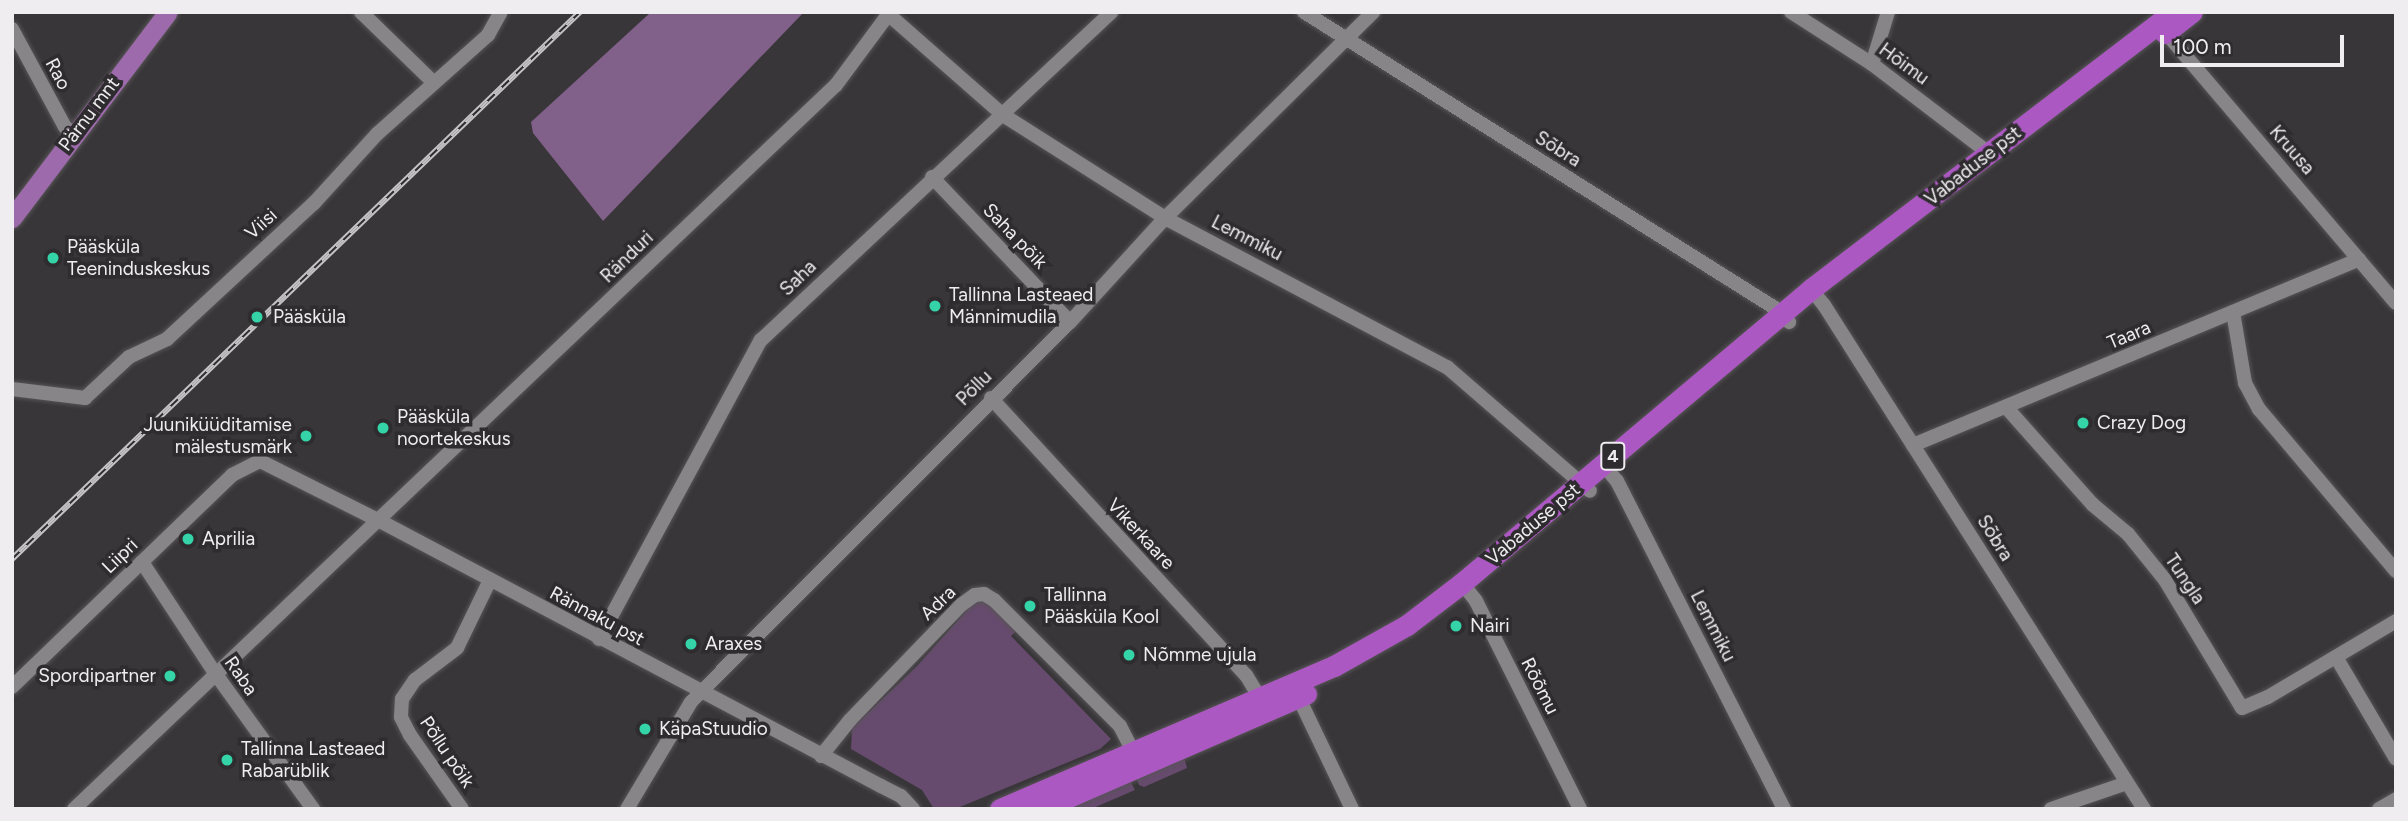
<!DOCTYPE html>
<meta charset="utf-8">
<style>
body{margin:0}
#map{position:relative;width:2408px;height:821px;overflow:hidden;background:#393639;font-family:Figtree,sans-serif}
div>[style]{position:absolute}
.green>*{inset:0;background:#674b6e}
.forest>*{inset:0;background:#816089}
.roads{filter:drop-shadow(0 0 2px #565456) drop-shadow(0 0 2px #565456)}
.minor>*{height:14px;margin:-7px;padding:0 7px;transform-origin:7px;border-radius:7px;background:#878588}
.major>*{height:19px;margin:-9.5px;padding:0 9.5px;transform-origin:9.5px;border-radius:9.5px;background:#9d6aab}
.highway>*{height:21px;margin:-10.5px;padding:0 10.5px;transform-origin:10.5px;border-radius:10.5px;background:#ac58c2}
.rail>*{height:6px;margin-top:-3px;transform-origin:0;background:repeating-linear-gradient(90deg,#2e2c2f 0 10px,#c5c3c5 0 20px);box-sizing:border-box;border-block:2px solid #c5c3c5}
.dots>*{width:19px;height:19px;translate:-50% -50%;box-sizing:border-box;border:4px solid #2e2c2f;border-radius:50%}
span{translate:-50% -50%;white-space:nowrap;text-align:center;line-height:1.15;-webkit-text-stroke:7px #2e2c2f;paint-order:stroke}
.shield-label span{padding:2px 5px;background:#2e2c2f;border:2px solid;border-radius:5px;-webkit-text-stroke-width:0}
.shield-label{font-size:18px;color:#efedef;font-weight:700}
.street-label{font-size:19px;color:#efedef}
.poi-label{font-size:19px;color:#efedef}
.left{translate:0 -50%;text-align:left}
.right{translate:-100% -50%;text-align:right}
.frame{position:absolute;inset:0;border:14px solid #efedef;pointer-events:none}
.scale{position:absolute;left:2160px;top:35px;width:184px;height:32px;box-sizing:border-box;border:4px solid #efedef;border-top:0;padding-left:9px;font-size:21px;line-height:24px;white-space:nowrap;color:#efedef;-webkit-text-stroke:5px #2e2c2f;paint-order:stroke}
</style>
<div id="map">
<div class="green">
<i style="clip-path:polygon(976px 600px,989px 602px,1018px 629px,1011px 636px,1111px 739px,1100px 749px,955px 809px,934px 809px,922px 790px,851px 749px,852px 728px,917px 666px)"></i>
<i style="clip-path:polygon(1184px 757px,1187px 768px,1144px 787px,1139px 785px,1136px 777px)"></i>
<i style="clip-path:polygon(1129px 779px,1135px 790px,1091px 809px,1061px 809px)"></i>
</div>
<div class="forest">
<i style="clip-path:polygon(651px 12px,804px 12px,603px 221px,533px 133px,531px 122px)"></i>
</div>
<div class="roads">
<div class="minor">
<i style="left:361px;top:12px;width:100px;rotate:44.2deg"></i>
<i style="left:1304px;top:12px;width:556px;rotate:32.15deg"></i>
<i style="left:1775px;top:308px;width:20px;rotate:45deg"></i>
<i style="left:1791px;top:12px;width:96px;rotate:32.7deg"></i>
<i style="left:1872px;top:64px;width:147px;rotate:37.3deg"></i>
<i style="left:888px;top:14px;width:153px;rotate:41.3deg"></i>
<i style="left:1003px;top:115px;width:192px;rotate:32.4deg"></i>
<i style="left:1165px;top:218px;width:319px;rotate:27.9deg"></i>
<i style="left:1447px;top:367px;width:189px;rotate:40.9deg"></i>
<i style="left:2161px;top:27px;width:362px;rotate:49.6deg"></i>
<i style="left:12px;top:29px;width:111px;rotate:61.6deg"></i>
<i style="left:65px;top:127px;width:11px;rotate:38deg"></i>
<i style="left:1872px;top:64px;width:54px;rotate:-72.9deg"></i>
<i style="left:932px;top:177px;width:200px;rotate:46.4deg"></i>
<i style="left:1811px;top:289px;width:21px;rotate:51deg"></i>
<i style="left:1824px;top:305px;width:597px;rotate:57.59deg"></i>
<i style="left:2233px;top:312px;width:72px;rotate:80.4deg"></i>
<i style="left:2245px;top:383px;width:30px;rotate:62deg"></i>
<i style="left:2259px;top:409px;width:212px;rotate:49.8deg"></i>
<i style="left:12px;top:389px;width:74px;rotate:7deg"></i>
<i style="left:85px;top:398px;width:60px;rotate:-43deg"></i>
<i style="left:129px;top:357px;width:42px;rotate:-25.3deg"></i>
<i style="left:167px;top:339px;width:200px;rotate:-42.8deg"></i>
<i style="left:314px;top:203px;width:93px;rotate:-47.6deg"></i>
<i style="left:377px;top:134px;width:149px;rotate:-41.7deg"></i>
<i style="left:488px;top:35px;width:26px;rotate:-61deg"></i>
<i style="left:991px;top:398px;width:377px;rotate:47.4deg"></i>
<i style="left:1246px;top:675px;width:27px;rotate:59deg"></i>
<i style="left:2006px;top:407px;width:130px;rotate:48.4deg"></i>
<i style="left:2092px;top:504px;width:47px;rotate:39.8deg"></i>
<i style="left:2128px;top:534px;width:59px;rotate:51.2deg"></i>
<i style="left:2165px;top:580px;width:149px;rotate:59deg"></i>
<i style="left:2242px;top:708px;width:28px;rotate:-23deg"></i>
<i style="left:2268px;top:697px;width:149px;rotate:-30.7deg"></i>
<i style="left:1913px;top:445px;width:483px;rotate:-22.6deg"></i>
<i style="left:1603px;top:464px;width:22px;rotate:51deg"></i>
<i style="left:1617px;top:481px;width:368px;rotate:63deg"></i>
<i style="left:142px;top:562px;width:133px;rotate:56.7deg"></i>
<i style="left:215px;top:673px;width:168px;rotate:54.2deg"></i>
<i style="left:1462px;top:583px;width:23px;rotate:52deg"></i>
<i style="left:1476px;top:601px;width:233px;rotate:63.4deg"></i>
<i style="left:599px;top:639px;width:340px;rotate:-61.6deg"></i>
<i style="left:761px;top:340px;width:480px;rotate:-43.1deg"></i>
<i style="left:2336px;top:657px;width:118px;rotate:59.5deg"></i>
<i style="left:12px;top:687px;width:306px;rotate:-43.9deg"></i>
<i style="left:232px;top:475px;width:31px;rotate:-27deg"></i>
<i style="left:260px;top:461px;width:132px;rotate:26.6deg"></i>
<i style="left:378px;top:520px;width:569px;rotate:27.87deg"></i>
<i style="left:881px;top:786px;width:22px;rotate:27deg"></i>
<i style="left:901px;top:796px;width:18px;rotate:47deg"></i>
<i style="left:1296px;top:692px;width:130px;rotate:64.4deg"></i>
<i style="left:821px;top:756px;width:46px;rotate:-51.1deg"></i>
<i style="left:850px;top:720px;width:160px;rotate:-46deg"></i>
<i style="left:961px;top:605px;width:17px;rotate:-36deg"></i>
<i style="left:975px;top:595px;width:9px;rotate:-6deg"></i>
<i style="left:984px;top:594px;width:12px;rotate:31deg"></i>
<i style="left:994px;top:600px;width:178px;rotate:45deg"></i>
<i style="left:1120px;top:726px;width:38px;rotate:63deg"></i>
<i style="left:74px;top:809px;width:1051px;rotate:-43.54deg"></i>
<i style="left:836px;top:85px;width:91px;rotate:-53.5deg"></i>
<i style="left:462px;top:809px;width:90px;rotate:-125.1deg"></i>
<i style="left:410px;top:735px;width:20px;rotate:-117deg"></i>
<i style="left:401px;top:717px;width:18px;rotate:-87deg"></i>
<i style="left:402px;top:699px;width:23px;rotate:-56deg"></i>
<i style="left:415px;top:680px;width:53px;rotate:-37.3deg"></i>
<i style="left:457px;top:648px;width:76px;rotate:-64.1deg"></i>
<i style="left:627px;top:809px;width:125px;rotate:-59.1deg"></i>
<i style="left:691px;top:702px;width:537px;rotate:-45.08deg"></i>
<i style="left:1070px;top:322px;width:141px;rotate:-47.6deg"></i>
<i style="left:1165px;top:218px;width:293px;rotate:-44.7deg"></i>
<i style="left:2051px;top:809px;width:80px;rotate:-18.9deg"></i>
<i style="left:2379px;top:809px;width:20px;rotate:-30deg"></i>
</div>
<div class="major">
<i style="left:12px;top:218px;width:258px;rotate:-52.9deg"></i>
</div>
<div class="highway">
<i style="left:2165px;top:33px;width:34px;rotate:-38deg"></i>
<i style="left:1000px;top:809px;width:363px;rotate:-23.2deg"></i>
<i style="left:1334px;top:666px;width:84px;rotate:-29.3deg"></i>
<i style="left:1407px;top:625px;width:69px;rotate:-37.4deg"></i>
<i style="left:1462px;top:583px;width:456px;rotate:-40.1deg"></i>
<i style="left:1811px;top:289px;width:456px;rotate:-37.4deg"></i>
<i style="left:1041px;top:809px;width:289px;rotate:-23.5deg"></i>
</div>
</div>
<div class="rail">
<i style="left:12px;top:559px;width:789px;rotate:-43.92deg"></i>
</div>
<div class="dots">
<i style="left:53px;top:258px;background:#34d4a8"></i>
<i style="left:935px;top:306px;background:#34d4a8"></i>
<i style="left:257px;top:317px;background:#34d4a8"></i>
<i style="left:2083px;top:423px;background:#34d4a8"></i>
<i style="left:383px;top:428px;background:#34d4a8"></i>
<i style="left:306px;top:436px;background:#34d4a8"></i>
<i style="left:188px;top:539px;background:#34d4a8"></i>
<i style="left:1030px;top:606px;background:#34d4a8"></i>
<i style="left:1456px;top:626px;background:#34d4a8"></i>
<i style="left:691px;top:644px;background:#34d4a8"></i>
<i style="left:1129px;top:655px;background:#34d4a8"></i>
<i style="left:170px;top:676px;background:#34d4a8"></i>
<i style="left:645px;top:729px;background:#34d4a8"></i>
<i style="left:227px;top:760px;background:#34d4a8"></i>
</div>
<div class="shield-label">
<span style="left:1613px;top:456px">4</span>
</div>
<div class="street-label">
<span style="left:1904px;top:64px;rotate:36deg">Hõimu</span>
<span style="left:58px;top:74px;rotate:62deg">Rao</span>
<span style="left:89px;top:114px;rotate:-53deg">Pärnu mnt</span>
<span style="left:1558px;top:149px;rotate:32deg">Sõbra</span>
<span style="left:2292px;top:150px;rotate:49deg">Kruusa</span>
<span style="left:1973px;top:166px;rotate:-38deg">Vabaduse pst</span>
<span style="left:261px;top:224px;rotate:-42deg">Viisi</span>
<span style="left:1015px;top:236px;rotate:46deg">Saha põik</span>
<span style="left:1247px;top:238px;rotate:27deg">Lemmiku</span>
<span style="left:627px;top:257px;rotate:-44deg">Ränduri</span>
<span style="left:798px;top:278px;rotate:-44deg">Saha</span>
<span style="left:2129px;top:335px;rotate:-23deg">Taara</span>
<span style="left:974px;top:388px;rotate:-45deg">Põllu</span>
<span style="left:1533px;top:524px;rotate:-40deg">Vabaduse pst</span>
<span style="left:1141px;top:534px;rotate:47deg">Vikerkaare</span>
<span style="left:1995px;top:538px;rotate:58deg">Sõbra</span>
<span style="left:120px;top:556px;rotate:-44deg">Liipri</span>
<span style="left:2185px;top:579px;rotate:56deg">Tungla</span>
<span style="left:938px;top:603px;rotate:-44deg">Adra</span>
<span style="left:597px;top:616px;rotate:28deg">Rännaku pst</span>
<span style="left:1713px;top:626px;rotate:63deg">Lemmiku</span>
<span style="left:241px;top:676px;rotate:55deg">Raba</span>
<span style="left:1540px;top:686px;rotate:63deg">Rõõmu</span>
<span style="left:447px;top:752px;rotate:56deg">Põllu põik</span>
</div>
<div class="poi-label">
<span class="left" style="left:67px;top:258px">Pääsküla<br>Teeninduskeskus</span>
<span class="left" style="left:949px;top:306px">Tallinna Lasteaed<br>Männimudila</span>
<span class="left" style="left:273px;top:317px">Pääsküla</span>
<span class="left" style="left:397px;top:428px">Pääsküla<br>noortekeskus</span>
<span class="left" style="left:2097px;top:423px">Crazy Dog</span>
<span class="right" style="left:292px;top:436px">Juuniküüditamise<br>mälestusmärk</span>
<span class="left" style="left:202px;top:539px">Aprilia</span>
<span class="left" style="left:1044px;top:606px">Tallinna<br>Pääsküla Kool</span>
<span class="left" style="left:1470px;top:626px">Nairi</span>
<span class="left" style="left:705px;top:644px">Araxes</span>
<span class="left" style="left:1143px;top:655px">Nõmme ujula</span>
<span class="right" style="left:156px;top:676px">Spordipartner</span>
<span class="left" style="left:659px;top:729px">KäpaStuudio</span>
<span class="left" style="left:241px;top:760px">Tallinna Lasteaed<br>Rabarüblik</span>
</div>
<div class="frame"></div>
<div class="scale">100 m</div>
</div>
